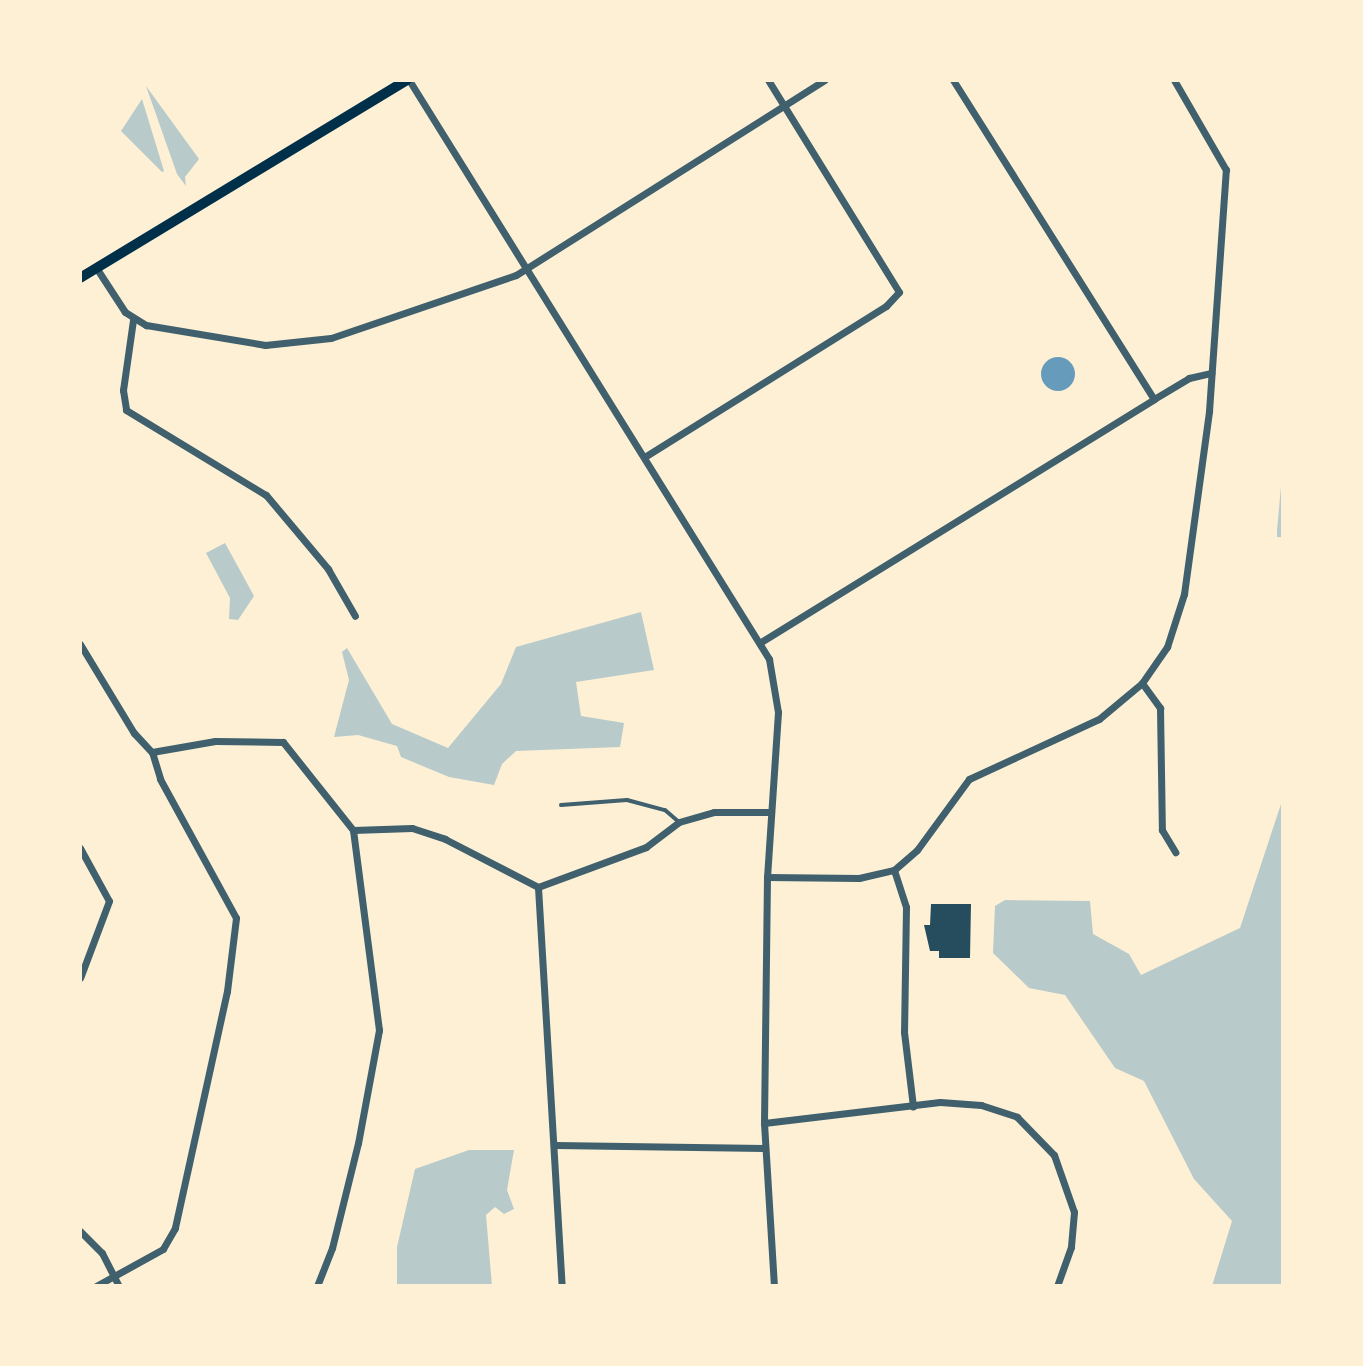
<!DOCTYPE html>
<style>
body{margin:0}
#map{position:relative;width:1363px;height:1366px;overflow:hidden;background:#fdf0d5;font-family:Karla,sans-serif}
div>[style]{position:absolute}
.green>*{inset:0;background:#b9caca}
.water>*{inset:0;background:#669bbc}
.round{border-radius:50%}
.building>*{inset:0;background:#264d5e}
.service>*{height:4px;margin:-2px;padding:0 2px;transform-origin:2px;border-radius:2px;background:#3f606c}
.minor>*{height:7px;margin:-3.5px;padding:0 3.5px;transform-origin:3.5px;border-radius:3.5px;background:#3f606c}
.secondary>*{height:10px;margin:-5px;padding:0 5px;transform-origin:5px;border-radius:5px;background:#003049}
span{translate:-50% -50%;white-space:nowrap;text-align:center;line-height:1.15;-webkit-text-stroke:8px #fdf0d5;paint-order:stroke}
.frame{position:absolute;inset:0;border:82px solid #fdf0d5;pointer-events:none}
</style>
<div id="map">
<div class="green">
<i style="clip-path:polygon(146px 86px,199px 159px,185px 177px,186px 186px,177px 174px)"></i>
<i style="clip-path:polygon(142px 99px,164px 171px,162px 172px,121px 131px)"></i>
<i style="clip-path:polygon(1283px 464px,1283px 537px,1277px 537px,1277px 531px)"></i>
<i style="clip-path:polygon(225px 543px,254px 596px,238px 620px,229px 619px,230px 598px,206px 553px)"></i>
<i style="clip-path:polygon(641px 612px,654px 670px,576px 682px,581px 716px,624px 723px,620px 747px,516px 751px,502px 764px,494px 785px,449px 777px,401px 757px,397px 746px,358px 735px,334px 737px,349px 680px,342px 652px,347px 648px,392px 724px,448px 748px,501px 684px,516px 647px)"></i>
<i style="clip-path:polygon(1283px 798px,1283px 1286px,1212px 1286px,1232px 1221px,1194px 1179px,1144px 1081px,1115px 1068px,1065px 995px,1029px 988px,993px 953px,995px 906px,1005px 900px,1090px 901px,1093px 934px,1129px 954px,1141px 975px,1240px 928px)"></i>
<i style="clip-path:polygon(469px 1150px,514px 1150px,507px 1190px,514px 1209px,504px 1214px,495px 1207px,486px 1215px,492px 1286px,397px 1286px,397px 1247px,415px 1169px)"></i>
</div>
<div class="water">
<i class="round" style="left:1041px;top:357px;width:34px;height:34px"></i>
</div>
<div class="building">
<i style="clip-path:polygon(931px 904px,971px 904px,970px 958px,939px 958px,939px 951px,930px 951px,924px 925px,930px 925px)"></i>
</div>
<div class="service">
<i style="left:561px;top:805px;width:66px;rotate:-4.3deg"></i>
<i style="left:627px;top:800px;width:39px;rotate:15deg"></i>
<i style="left:665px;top:810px;width:18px;rotate:41deg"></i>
</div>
<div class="minor">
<i style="left:409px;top:80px;width:682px;rotate:58.13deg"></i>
<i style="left:769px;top:659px;width:54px;rotate:80.4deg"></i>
<i style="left:778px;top:712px;width:165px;rotate:93.8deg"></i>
<i style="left:767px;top:877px;width:246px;rotate:90.7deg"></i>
<i style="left:764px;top:1123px;width:163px;rotate:86.5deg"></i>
<i style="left:953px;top:80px;width:377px;rotate:57.8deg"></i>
<i style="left:97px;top:269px;width:51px;rotate:56.9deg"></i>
<i style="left:125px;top:312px;width:25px;rotate:32deg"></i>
<i style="left:146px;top:325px;width:121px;rotate:9.5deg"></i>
<i style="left:265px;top:345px;width:66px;rotate:-6.1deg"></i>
<i style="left:331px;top:338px;width:195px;rotate:-18.8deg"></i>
<i style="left:516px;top:275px;width:365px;rotate:-32.3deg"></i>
<i style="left:133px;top:320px;width:71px;rotate:98.1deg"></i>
<i style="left:123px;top:390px;width:20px;rotate:81deg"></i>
<i style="left:126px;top:410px;width:164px;rotate:31.3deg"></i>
<i style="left:266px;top:495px;width:97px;rotate:50deg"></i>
<i style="left:328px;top:569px;width:54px;rotate:60.1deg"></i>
<i style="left:646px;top:456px;width:283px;rotate:-32deg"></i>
<i style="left:886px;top:306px;width:19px;rotate:-47deg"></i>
<i style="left:899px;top:292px;width:249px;rotate:-121.7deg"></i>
<i style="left:761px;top:642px;width:462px;rotate:-31.7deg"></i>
<i style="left:1154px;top:399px;width:41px;rotate:-31deg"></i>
<i style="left:1189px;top:378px;width:23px;rotate:-13deg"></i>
<i style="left:80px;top:644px;width:104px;rotate:58.8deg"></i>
<i style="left:134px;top:733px;width:26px;rotate:47deg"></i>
<i style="left:152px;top:752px;width:28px;rotate:73deg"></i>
<i style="left:160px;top:779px;width:158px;rotate:61.3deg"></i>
<i style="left:236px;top:918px;width:74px;rotate:97deg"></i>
<i style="left:227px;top:991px;width:243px;rotate:102.4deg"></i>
<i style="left:175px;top:1228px;width:24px;rotate:120deg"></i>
<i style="left:163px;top:1249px;width:77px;rotate:151.1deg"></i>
<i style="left:1142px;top:683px;width:31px;rotate:54deg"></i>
<i style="left:1160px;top:708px;width:122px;rotate:89.1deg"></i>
<i style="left:1162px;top:830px;width:26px;rotate:59deg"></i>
<i style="left:152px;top:752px;width:64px;rotate:-9.9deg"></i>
<i style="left:215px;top:741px;width:68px;rotate:0.8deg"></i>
<i style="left:283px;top:742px;width:112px;rotate:51.5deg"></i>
<i style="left:353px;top:830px;width:202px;rotate:82.6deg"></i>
<i style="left:379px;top:1030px;width:115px;rotate:100.5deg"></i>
<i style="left:358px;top:1143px;width:108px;rotate:103.9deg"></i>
<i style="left:332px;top:1248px;width:41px;rotate:111.5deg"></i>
<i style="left:353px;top:830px;width:59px;rotate:-1.9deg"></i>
<i style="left:412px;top:828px;width:35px;rotate:18deg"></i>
<i style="left:445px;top:839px;width:105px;rotate:27.3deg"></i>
<i style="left:80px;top:848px;width:60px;rotate:61.3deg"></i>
<i style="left:109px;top:901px;width:82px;rotate:110.6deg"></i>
<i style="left:894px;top:870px;width:39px;rotate:72deg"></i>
<i style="left:906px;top:907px;width:125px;rotate:90.9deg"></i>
<i style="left:904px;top:1032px;width:75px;rotate:83.1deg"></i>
<i style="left:767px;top:877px;width:92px;rotate:0.6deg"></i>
<i style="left:859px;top:878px;width:36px;rotate:-13deg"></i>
<i style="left:894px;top:870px;width:30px;rotate:-41deg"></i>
<i style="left:917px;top:850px;width:88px;rotate:-53.8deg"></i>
<i style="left:969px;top:779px;width:143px;rotate:-24.8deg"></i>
<i style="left:1099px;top:719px;width:56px;rotate:-39.9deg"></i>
<i style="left:1142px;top:683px;width:44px;rotate:-55.2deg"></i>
<i style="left:1167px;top:647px;width:56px;rotate:-72.2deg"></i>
<i style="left:1184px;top:594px;width:185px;rotate:-82.2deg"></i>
<i style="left:1209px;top:411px;width:242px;rotate:-86deg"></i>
<i style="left:1226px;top:170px;width:104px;rotate:-120deg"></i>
<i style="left:538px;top:887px;width:400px;rotate:86.6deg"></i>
<i style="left:538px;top:887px;width:115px;rotate:-20.3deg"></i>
<i style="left:646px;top:847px;width:41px;rotate:-37.1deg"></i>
<i style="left:679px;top:822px;width:36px;rotate:-16deg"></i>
<i style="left:714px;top:812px;width:57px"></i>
<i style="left:764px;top:1123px;width:177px;rotate:-6.8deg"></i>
<i style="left:940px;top:1102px;width:41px;rotate:4.2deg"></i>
<i style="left:981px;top:1105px;width:38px;rotate:18deg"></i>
<i style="left:1017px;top:1117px;width:53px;rotate:45.8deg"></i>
<i style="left:1054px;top:1155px;width:60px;rotate:70.7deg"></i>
<i style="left:1074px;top:1212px;width:35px;rotate:95deg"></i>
<i style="left:1071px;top:1247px;width:41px;rotate:109.7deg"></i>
<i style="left:555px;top:1145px;width:209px;rotate:0.8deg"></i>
<i style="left:80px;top:1231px;width:31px;rotate:45deg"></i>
<i style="left:102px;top:1253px;width:37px;rotate:63deg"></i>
</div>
<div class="secondary">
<i style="left:80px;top:278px;width:382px;rotate:-31.2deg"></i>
</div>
<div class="frame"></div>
</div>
